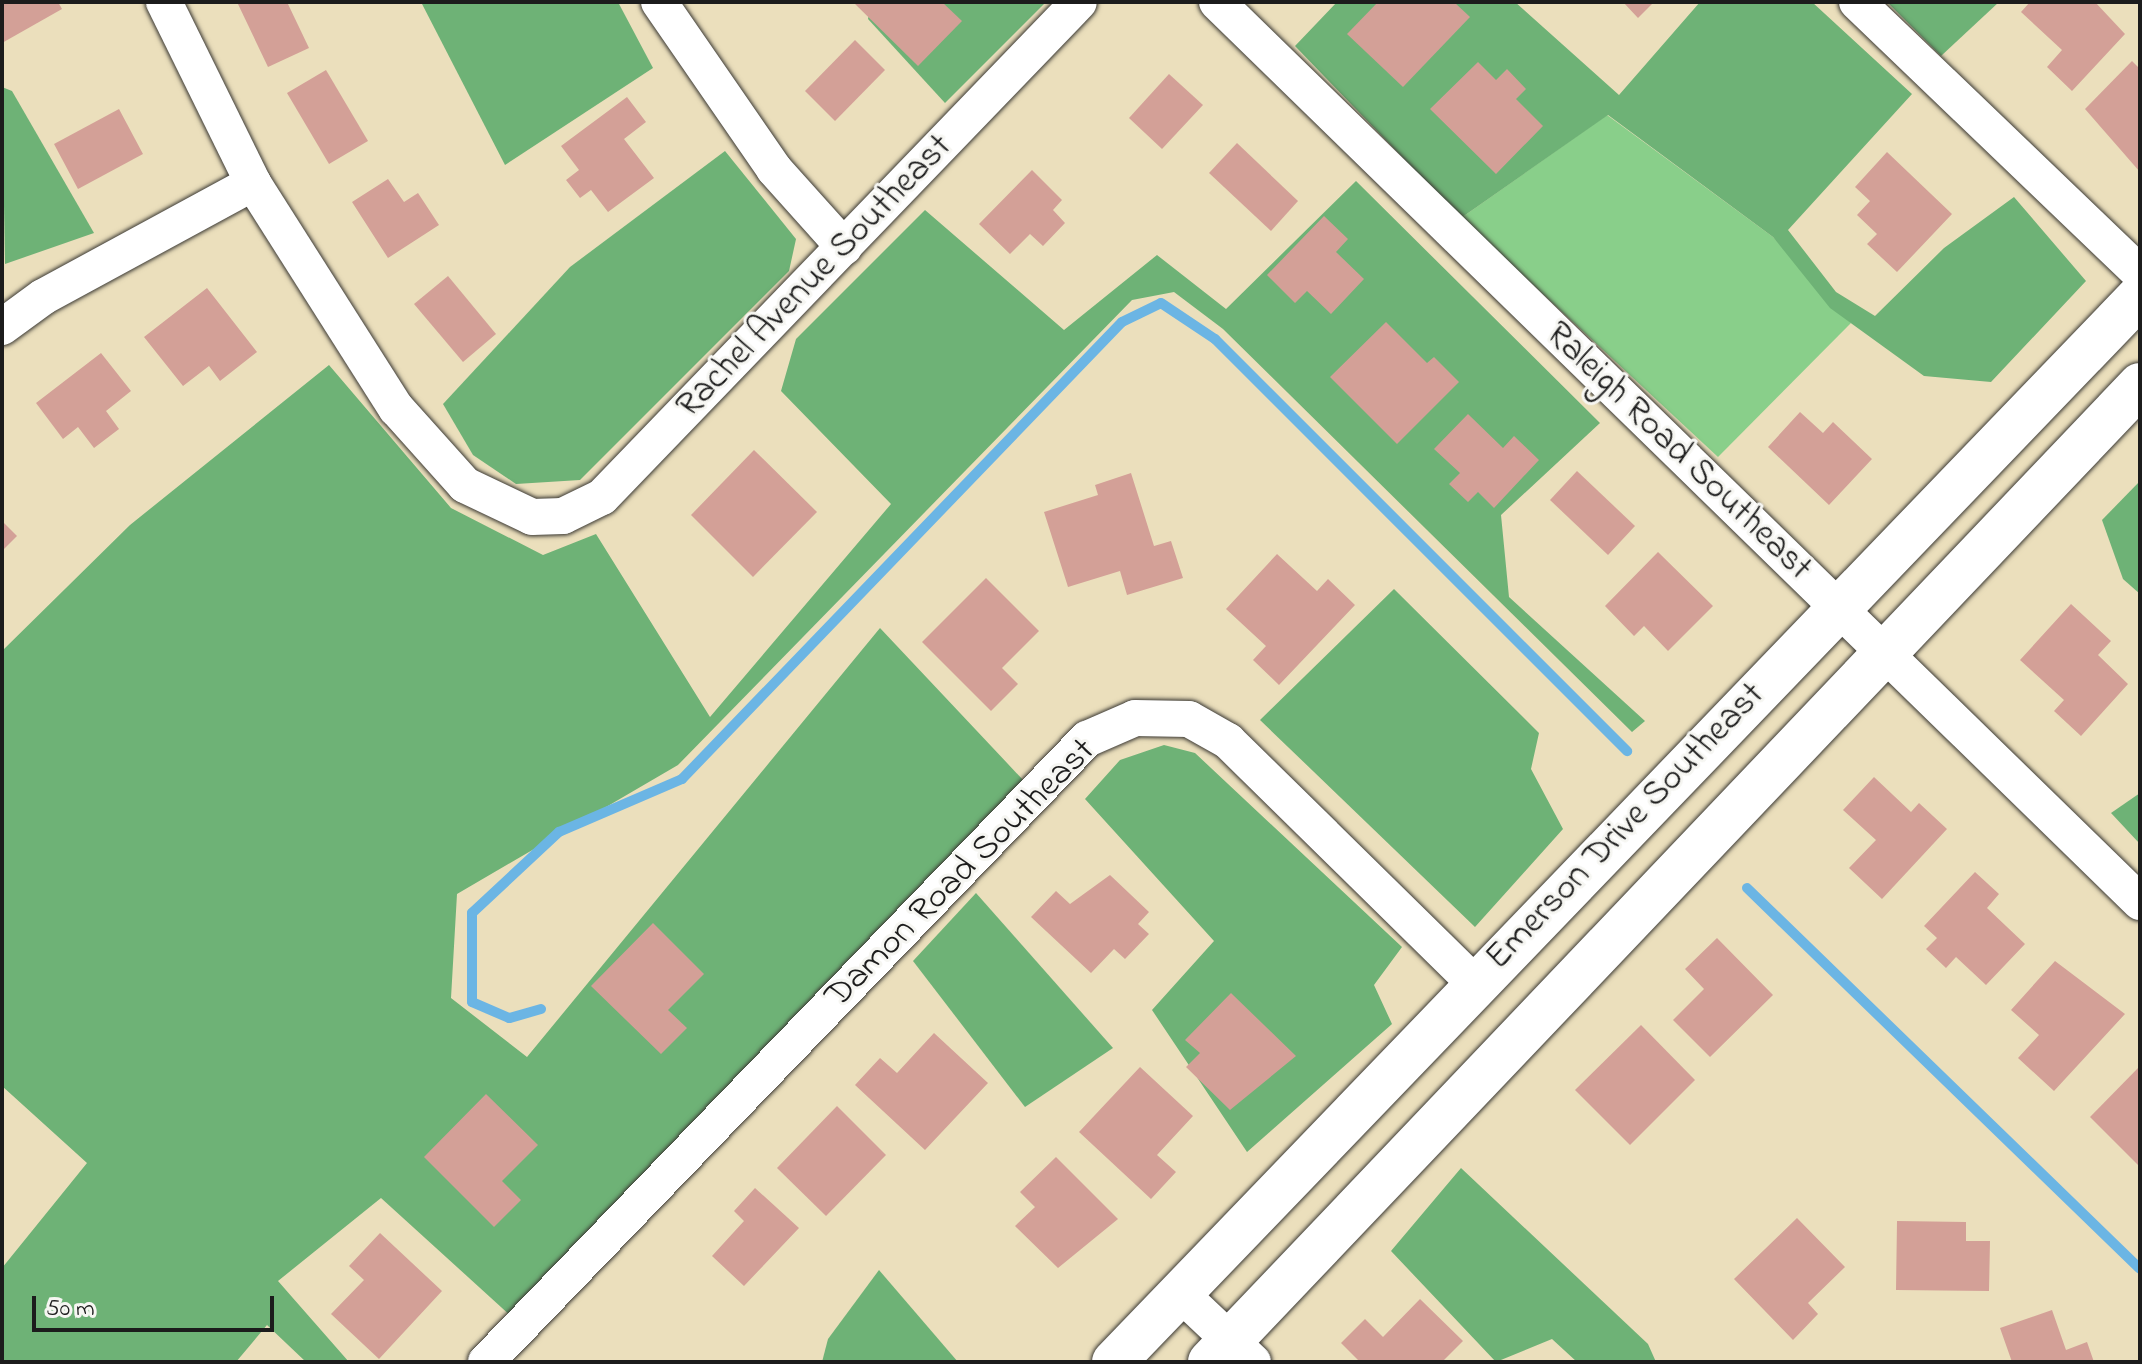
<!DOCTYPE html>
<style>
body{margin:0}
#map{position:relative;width:2142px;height:1364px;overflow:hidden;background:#ebdfbc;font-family:"Indie Flower",sans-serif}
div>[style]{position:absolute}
.green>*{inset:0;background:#89cf8a}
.forest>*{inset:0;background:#6eb276}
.stream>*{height:10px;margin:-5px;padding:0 5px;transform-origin:5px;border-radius:5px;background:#6bb5e4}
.building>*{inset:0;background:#d3a097}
.roads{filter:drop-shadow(0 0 2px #3b3934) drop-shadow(0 0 2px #3b3934)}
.minor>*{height:36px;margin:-18px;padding:0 18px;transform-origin:18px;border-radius:18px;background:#fff}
.tertiary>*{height:44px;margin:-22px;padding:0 22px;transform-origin:22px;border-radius:22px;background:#fff}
span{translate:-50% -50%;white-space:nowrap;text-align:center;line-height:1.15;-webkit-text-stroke:6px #f6f6f2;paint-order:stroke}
.street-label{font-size:36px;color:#1c1c1c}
.frame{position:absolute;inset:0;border:4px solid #1c1c1c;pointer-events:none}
.scale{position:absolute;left:32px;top:1296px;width:242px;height:36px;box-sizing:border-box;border:4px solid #1c1c1c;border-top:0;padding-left:10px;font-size:24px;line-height:28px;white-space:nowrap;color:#1c1c1c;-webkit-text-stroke:6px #f6f6f2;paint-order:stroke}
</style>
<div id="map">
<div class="green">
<i style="clip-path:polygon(1607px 115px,1773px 237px,1851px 323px,1718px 457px,1461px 218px)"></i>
</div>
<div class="forest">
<i style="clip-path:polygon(421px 2px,618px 2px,653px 68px,505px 165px)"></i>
<i style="clip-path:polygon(871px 2px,1046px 2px,945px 103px,868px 19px)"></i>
<i style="clip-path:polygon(1337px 2px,1515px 2px,1619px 95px,1700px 2px,1812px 2px,1912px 94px,1788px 230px,1836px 292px,1875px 316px,1944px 248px,2014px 197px,2086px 281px,1991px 382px,1924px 376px,1830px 308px,1773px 237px,1608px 115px,1461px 218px,1295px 46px)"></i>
<i style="clip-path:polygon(1887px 2px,1999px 2px,1941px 56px)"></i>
<i style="clip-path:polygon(2px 87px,12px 91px,94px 233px,5px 264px)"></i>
<i style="clip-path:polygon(725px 151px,796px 239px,789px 271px,580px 480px,516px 484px,473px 455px,443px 404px,570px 267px)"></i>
<i style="clip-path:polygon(1356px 181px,1600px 423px,1501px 515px,1509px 597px,1645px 721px,1632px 732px,1223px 329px,1174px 292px,1132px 300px,678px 765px,457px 894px,451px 998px,527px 1057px,880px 628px,1024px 781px,512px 1317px,381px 1198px,278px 1281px,349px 1362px,306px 1362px,267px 1325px,236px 1362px,2px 1362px,2px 1268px,87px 1163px,2px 1086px,2px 651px,130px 525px,329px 365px,451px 508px,543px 555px,596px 534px,710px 717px,891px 504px,781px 391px,796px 339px,925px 210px,1064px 330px,1157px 255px,1226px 309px)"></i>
<i style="clip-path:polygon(2140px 481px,2140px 594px,2123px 579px,2102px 520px)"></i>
<i style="clip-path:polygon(1394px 589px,1539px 733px,1531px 769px,1563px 829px,1475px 927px,1260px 720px)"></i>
<i style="clip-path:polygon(1164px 745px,1195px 753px,1402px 947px,1374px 985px,1392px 1024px,1247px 1152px,1152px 1010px,1214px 941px,1085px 799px,1120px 760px)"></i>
<i style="clip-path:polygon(2140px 793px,2140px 844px,2111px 813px)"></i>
<i style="clip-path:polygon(976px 893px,1113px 1048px,1025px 1107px,913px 961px)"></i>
<i style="clip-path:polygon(1461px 1168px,1648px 1344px,1656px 1362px,1577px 1362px,1552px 1339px,1496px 1362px,1391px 1251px)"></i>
<i style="clip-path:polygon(879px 1270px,958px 1362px,822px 1362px,828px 1339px)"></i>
</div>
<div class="stream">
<i style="left:1747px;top:888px;width:547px;rotate:44.11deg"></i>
<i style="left:541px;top:1009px;width:33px;rotate:164deg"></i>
<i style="left:509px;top:1018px;width:40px;rotate:-156.6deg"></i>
<i style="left:472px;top:1002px;width:89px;rotate:-90deg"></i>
<i style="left:472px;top:913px;width:119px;rotate:-43deg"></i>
<i style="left:559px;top:832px;width:134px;rotate:-23.3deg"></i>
<i style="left:682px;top:779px;width:634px;rotate:-46.09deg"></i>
<i style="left:1122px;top:322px;width:43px;rotate:-26deg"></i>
<i style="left:1161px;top:303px;width:65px;rotate:33.7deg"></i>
<i style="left:1215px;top:339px;width:583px;rotate:45deg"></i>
</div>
<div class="building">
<i style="clip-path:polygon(2px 2px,58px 2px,62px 9px,2px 43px)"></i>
<i style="clip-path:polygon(237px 2px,287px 2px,309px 48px,268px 67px)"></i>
<i style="clip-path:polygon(853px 2px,942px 2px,962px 21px,918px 66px)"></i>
<i style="clip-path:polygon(1378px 2px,1454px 2px,1470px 17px,1403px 87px,1347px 34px)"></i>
<i style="clip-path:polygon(1623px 2px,1654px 2px,1638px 18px)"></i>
<i style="clip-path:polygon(2030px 2px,2095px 2px,2125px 34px,2072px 91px,2047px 67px,2062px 50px,2021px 12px)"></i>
<i style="clip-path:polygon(855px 40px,885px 70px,835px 121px,805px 91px)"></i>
<i style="clip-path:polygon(2132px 61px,2140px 69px,2140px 172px,2085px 109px)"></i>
<i style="clip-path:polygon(1478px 62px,1496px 80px,1507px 69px,1526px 89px,1516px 99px,1543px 126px,1496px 174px,1430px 109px)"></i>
<i style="clip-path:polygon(326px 70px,368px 141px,329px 164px,287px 93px)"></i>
<i style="clip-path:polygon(1169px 74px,1203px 105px,1162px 149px,1129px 118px)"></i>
<i style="clip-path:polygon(627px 97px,646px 122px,624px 139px,654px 178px,608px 212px,591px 190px,580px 198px,566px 180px,579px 170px,561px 146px)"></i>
<i style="clip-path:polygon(119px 109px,143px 154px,78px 189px,54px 144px)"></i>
<i style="clip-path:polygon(1237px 143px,1298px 201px,1271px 231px,1209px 173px)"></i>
<i style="clip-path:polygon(1887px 152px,1952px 214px,1897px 272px,1867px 244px,1877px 234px,1857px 215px,1870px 201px,1855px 187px)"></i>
<i style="clip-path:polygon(1032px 170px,1062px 200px,1053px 210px,1065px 223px,1043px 246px,1030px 234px,1010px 254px,979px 224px)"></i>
<i style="clip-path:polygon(388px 179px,404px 202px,418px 193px,439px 225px,388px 258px,352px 202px)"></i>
<i style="clip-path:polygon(1324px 216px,1348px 239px,1336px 252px,1364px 279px,1331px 314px,1307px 291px,1295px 303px,1267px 275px)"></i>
<i style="clip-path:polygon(448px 276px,496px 334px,463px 362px,414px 304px)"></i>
<i style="clip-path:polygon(207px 288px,257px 352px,220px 381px,209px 366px,183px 386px,144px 337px)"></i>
<i style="clip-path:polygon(1386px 322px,1427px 363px,1434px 357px,1459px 382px,1397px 444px,1330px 377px)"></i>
<i style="clip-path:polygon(101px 353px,131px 391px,106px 411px,119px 429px,94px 448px,78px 427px,63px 439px,36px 403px)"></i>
<i style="clip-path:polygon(1800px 412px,1823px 433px,1833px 422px,1872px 459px,1829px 505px,1768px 447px)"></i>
<i style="clip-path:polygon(1468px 414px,1503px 448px,1514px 436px,1539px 460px,1494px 508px,1478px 492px,1468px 502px,1449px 484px,1460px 473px,1434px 449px)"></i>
<i style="clip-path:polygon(754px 450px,817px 512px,753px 577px,691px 515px)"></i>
<i style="clip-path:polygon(1577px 471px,1635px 526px,1608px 555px,1550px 500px)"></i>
<i style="clip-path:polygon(1131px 473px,1154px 546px,1171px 541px,1183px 578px,1127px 595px,1120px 571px,1068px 587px,1044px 512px,1098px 495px,1095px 485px)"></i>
<i style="clip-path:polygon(2px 521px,17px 536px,2px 551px)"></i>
<i style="clip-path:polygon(1658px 552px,1713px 606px,1668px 651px,1644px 626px,1634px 636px,1605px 606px)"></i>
<i style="clip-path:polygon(1277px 554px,1317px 591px,1328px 579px,1355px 605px,1279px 685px,1253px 660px,1266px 646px,1226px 609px)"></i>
<i style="clip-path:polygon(986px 578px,1039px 631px,1002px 668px,1018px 684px,991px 711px,922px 642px)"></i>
<i style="clip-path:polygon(2071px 604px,2111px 641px,2098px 655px,2128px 684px,2081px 736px,2054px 711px,2064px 700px,2020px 660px)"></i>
<i style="clip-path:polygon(1874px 777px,1911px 812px,1919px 803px,1947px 829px,1882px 899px,1849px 868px,1876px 840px,1843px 810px)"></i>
<i style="clip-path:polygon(1975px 872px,1999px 894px,1987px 908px,2025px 944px,1986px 985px,1956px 957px,1946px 968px,1926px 949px,1937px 938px,1924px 926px)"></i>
<i style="clip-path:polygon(1110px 875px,1149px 912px,1138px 924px,1149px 934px,1125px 959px,1114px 949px,1091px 973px,1031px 917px,1056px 891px,1070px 904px)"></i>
<i style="clip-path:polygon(653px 923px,704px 974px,668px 1010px,687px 1028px,661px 1054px,591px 986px)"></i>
<i style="clip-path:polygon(1717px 938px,1773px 995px,1710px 1057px,1673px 1020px,1704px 989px,1685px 969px)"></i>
<i style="clip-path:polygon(2055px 961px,2125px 1014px,2054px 1091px,2018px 1058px,2039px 1035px,2011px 1010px)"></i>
<i style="clip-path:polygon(1231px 993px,1296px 1056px,1230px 1110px,1186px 1067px,1200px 1053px,1185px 1040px)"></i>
<i style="clip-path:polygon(1641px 1025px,1695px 1080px,1630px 1145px,1575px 1090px)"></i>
<i style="clip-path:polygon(934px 1033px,988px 1083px,925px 1150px,855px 1085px,880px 1058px,897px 1073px)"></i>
<i style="clip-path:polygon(2140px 1066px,2140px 1167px,2090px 1117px)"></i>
<i style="clip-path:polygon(1140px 1067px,1193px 1116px,1157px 1155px,1176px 1172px,1151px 1199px,1079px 1132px)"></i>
<i style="clip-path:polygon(486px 1094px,538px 1145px,502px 1181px,521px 1200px,494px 1227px,424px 1157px)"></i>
<i style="clip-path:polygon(837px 1106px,886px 1155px,826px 1216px,777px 1168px)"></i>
<i style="clip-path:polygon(1056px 1157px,1118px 1219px,1058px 1268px,1015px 1226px,1035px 1207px,1020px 1192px)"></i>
<i style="clip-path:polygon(755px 1188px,799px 1228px,744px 1286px,712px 1256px,744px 1221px,734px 1211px)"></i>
<i style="clip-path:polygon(1797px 1218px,1845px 1267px,1808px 1303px,1818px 1314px,1793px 1340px,1734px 1279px)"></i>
<i style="clip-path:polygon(1897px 1221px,1966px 1222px,1966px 1241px,1990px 1241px,1989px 1291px,1896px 1290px)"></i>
<i style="clip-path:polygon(380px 1233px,442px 1291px,379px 1359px,331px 1314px,364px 1280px,349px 1266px)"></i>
<i style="clip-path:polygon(1420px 1299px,1463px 1341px,1442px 1362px,1360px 1362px,1341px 1343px,1365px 1319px,1383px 1337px)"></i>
<i style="clip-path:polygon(2052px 1310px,2066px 1350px,2087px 1342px,2094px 1362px,2012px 1362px,2000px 1328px)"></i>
</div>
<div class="roads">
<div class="minor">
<i style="left:164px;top:2px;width:202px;rotate:63.8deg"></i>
<i style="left:253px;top:183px;width:267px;rotate:57.6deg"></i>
<i style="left:396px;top:408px;width:103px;rotate:48.1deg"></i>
<i style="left:465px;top:485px;width:74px;rotate:25.5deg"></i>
<i style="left:532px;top:517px;width:31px;rotate:-2deg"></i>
<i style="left:563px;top:516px;width:43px;rotate:-26deg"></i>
<i style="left:602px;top:497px;width:687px;rotate:-46.06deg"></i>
<i style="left:659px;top:2px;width:203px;rotate:55.4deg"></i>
<i style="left:774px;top:169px;width:105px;rotate:48.1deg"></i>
<i style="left:1217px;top:2px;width:1289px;rotate:44.28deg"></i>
<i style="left:1857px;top:2px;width:392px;rotate:43.8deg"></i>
<i style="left:2px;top:327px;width:51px;rotate:-36.2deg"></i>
<i style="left:43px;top:297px;width:239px;rotate:-28.5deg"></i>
<i style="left:1181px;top:1294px;width:99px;rotate:43.4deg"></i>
<i style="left:486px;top:1362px;width:866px;rotate:-46.03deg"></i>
<i style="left:1087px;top:739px;width:52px;rotate:-23.6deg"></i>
<i style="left:1135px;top:718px;width:54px;rotate:1.1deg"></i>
<i style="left:1189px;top:719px;width:45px;rotate:29.4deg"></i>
<i style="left:1228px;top:741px;width:346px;rotate:44.5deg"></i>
</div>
<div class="tertiary">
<i style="left:1114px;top:1362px;width:1480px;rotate:-46.1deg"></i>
<i style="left:1210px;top:1362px;width:1349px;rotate:-46.41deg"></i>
</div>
</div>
<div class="street-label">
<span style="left:815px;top:277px;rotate:-46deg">Rachel Avenue Southeast</span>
<span style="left:1678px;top:452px;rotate:44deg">Raleigh Road Southeast</span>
<span style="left:1626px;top:827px;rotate:-46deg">Emerson Drive Southeast</span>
<span style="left:961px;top:874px;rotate:-45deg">Damon Road Southeast</span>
</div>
<div class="frame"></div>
<div class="scale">50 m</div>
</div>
